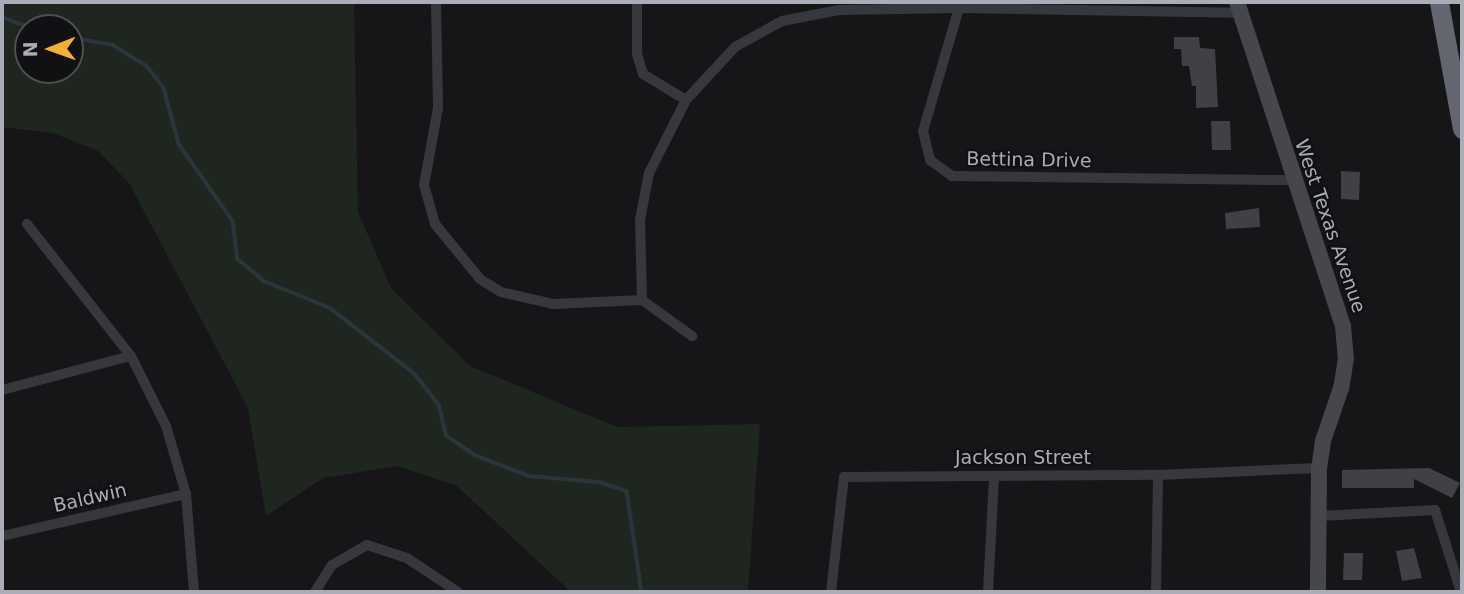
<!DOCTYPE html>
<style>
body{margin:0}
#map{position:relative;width:1464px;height:594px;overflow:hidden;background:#161618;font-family:"DejaVu Sans",sans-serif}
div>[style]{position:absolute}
.green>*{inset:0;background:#1e261f}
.stream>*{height:3.5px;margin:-1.75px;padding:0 1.75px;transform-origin:1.75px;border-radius:1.75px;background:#2c353c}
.building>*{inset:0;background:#404145}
.street>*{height:10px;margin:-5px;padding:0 5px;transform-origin:5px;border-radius:5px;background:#37383d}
.secondary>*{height:16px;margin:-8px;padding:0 8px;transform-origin:8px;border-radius:8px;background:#45474d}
.highway>*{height:19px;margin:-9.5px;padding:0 9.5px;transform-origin:9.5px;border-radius:9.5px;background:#63666e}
span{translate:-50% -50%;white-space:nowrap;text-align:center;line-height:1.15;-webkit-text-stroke:5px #111113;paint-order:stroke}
.street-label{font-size:19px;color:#a8adb8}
.frame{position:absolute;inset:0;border:4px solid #a8adb8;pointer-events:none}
.north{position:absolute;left:14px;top:14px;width:70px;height:70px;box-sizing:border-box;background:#111113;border:2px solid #4d4f55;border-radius:50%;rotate:269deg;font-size:19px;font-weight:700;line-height:28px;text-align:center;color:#a8adb8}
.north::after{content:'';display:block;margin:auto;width:24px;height:32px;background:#f2b134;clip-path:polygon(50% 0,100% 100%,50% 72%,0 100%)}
</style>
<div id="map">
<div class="green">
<i style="clip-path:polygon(evenodd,2px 2px,354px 2px,358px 212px,391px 288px,470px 366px,617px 427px,760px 424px,748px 592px,571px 592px,457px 486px,397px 466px,323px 478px,266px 516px,248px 408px,129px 183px,98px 151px,53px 133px,2px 127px,2px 2px,28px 28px,70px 28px,70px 70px,28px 70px,28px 28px)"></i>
</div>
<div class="stream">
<i style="left:2px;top:17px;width:30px;rotate:21deg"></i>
<i style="left:70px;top:37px;width:44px;rotate:10.5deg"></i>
<i style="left:113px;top:45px;width:40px;rotate:32deg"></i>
<i style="left:147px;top:66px;width:28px;rotate:52deg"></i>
<i style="left:164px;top:88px;width:58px;rotate:75deg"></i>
<i style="left:179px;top:144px;width:94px;rotate:55deg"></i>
<i style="left:233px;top:221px;width:38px;rotate:83deg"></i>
<i style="left:238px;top:259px;width:34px;rotate:40deg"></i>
<i style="left:264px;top:281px;width:71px;rotate:22.2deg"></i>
<i style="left:330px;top:308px;width:108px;rotate:37.8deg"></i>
<i style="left:415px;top:374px;width:39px;rotate:52deg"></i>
<i style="left:439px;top:405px;width:32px;rotate:76deg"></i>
<i style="left:447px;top:436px;width:34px;rotate:34deg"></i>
<i style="left:475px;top:455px;width:58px;rotate:21.3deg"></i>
<i style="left:529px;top:476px;width:70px;rotate:4.9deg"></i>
<i style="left:599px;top:482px;width:29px;rotate:18deg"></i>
<i style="left:627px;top:491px;width:102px;rotate:81.6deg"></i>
</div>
<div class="building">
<i style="clip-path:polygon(1174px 37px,1199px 37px,1200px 48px,1215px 49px,1218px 107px,1196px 108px,1196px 86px,1192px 86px,1189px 66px,1182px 66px,1181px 49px,1174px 49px)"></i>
<i style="clip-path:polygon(1211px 121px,1230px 121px,1231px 150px,1212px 150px)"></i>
<i style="clip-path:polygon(1341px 171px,1360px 172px,1359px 200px,1341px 199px)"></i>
<i style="clip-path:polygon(1259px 208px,1260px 227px,1226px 229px,1225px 213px)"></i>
<i style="clip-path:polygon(1429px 468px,1460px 483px,1452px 498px,1414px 479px,1414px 488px,1342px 488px,1342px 470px)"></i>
<i style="clip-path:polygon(1414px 548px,1422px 578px,1402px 581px,1396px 551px)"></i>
<i style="clip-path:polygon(1344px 553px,1363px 553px,1362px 580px,1343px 580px)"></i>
</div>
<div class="street">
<i style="left:436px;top:2px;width:106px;rotate:88.9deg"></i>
<i style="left:438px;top:108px;width:78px;rotate:100.3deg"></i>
<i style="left:424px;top:185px;width:41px;rotate:74.2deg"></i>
<i style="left:435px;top:224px;width:71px;rotate:50.7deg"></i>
<i style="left:480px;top:279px;width:25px;rotate:32deg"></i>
<i style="left:501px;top:292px;width:53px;rotate:13deg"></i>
<i style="left:553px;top:304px;width:89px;rotate:-2.6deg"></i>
<i style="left:637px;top:2px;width:52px;rotate:90deg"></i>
<i style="left:637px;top:54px;width:21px;rotate:73deg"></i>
<i style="left:643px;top:74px;width:50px;rotate:31.2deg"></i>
<i style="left:959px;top:8px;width:128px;rotate:106.3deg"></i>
<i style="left:923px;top:131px;width:30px;rotate:76deg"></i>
<i style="left:930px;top:160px;width:27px;rotate:36deg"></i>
<i style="left:952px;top:176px;width:340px;rotate:0.7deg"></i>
<i style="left:27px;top:224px;width:168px;rotate:51.8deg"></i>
<i style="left:131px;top:356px;width:78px;rotate:63.4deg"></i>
<i style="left:166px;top:426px;width:71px;rotate:73.6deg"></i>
<i style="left:186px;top:494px;width:98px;rotate:85.3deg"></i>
<i style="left:642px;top:300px;width:80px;rotate:-91.4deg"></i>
<i style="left:640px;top:220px;width:48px;rotate:-79.2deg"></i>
<i style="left:649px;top:173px;width:82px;rotate:-63.1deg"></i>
<i style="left:686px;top:100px;width:72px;rotate:-47.2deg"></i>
<i style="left:735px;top:47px;width:54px;rotate:-29deg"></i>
<i style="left:782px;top:21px;width:58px;rotate:-10.9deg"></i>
<i style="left:839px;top:10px;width:120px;rotate:-1deg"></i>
<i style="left:959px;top:8px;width:278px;rotate:1deg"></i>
<i style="left:642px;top:300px;width:62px;rotate:35.8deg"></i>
<i style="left:2px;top:390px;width:133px;rotate:-14.8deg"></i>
<i style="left:1319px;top:516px;width:116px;rotate:-3deg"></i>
<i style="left:1435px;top:510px;width:86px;rotate:72.4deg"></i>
<i style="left:2px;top:536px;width:189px;rotate:-12.9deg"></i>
<i style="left:315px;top:592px;width:32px;rotate:-58deg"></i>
<i style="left:332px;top:565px;width:40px;rotate:-29.7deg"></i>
<i style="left:367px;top:545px;width:42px;rotate:18deg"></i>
<i style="left:407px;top:558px;width:61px;rotate:33.7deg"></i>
<i style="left:831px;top:592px;width:116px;rotate:-83.6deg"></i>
<i style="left:844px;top:477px;width:314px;rotate:-0.4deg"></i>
<i style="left:1158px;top:475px;width:161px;rotate:-2.5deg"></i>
<i style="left:988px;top:592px;width:116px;rotate:-87deg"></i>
<i style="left:1156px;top:592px;width:117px;rotate:-89deg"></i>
</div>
<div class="secondary">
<i style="left:1237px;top:2px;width:341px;rotate:71.9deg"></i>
<i style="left:1343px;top:326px;width:32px;rotate:85deg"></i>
<i style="left:1346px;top:358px;width:30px;rotate:99deg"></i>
<i style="left:1341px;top:388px;width:56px;rotate:108.8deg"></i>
<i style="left:1323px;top:441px;width:27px;rotate:98deg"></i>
<i style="left:1319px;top:468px;width:124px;rotate:90.5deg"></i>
</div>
<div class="highway">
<i style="left:1439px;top:2px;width:129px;rotate:79.7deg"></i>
</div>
<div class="street-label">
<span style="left:1029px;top:160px;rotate:1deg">Bettina Drive</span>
<span style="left:1330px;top:226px;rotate:71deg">West Texas Avenue</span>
<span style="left:1023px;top:458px">Jackson Street</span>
<span style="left:90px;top:498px;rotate:-13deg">Baldwin</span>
</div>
<div class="frame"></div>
<div class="north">N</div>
</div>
